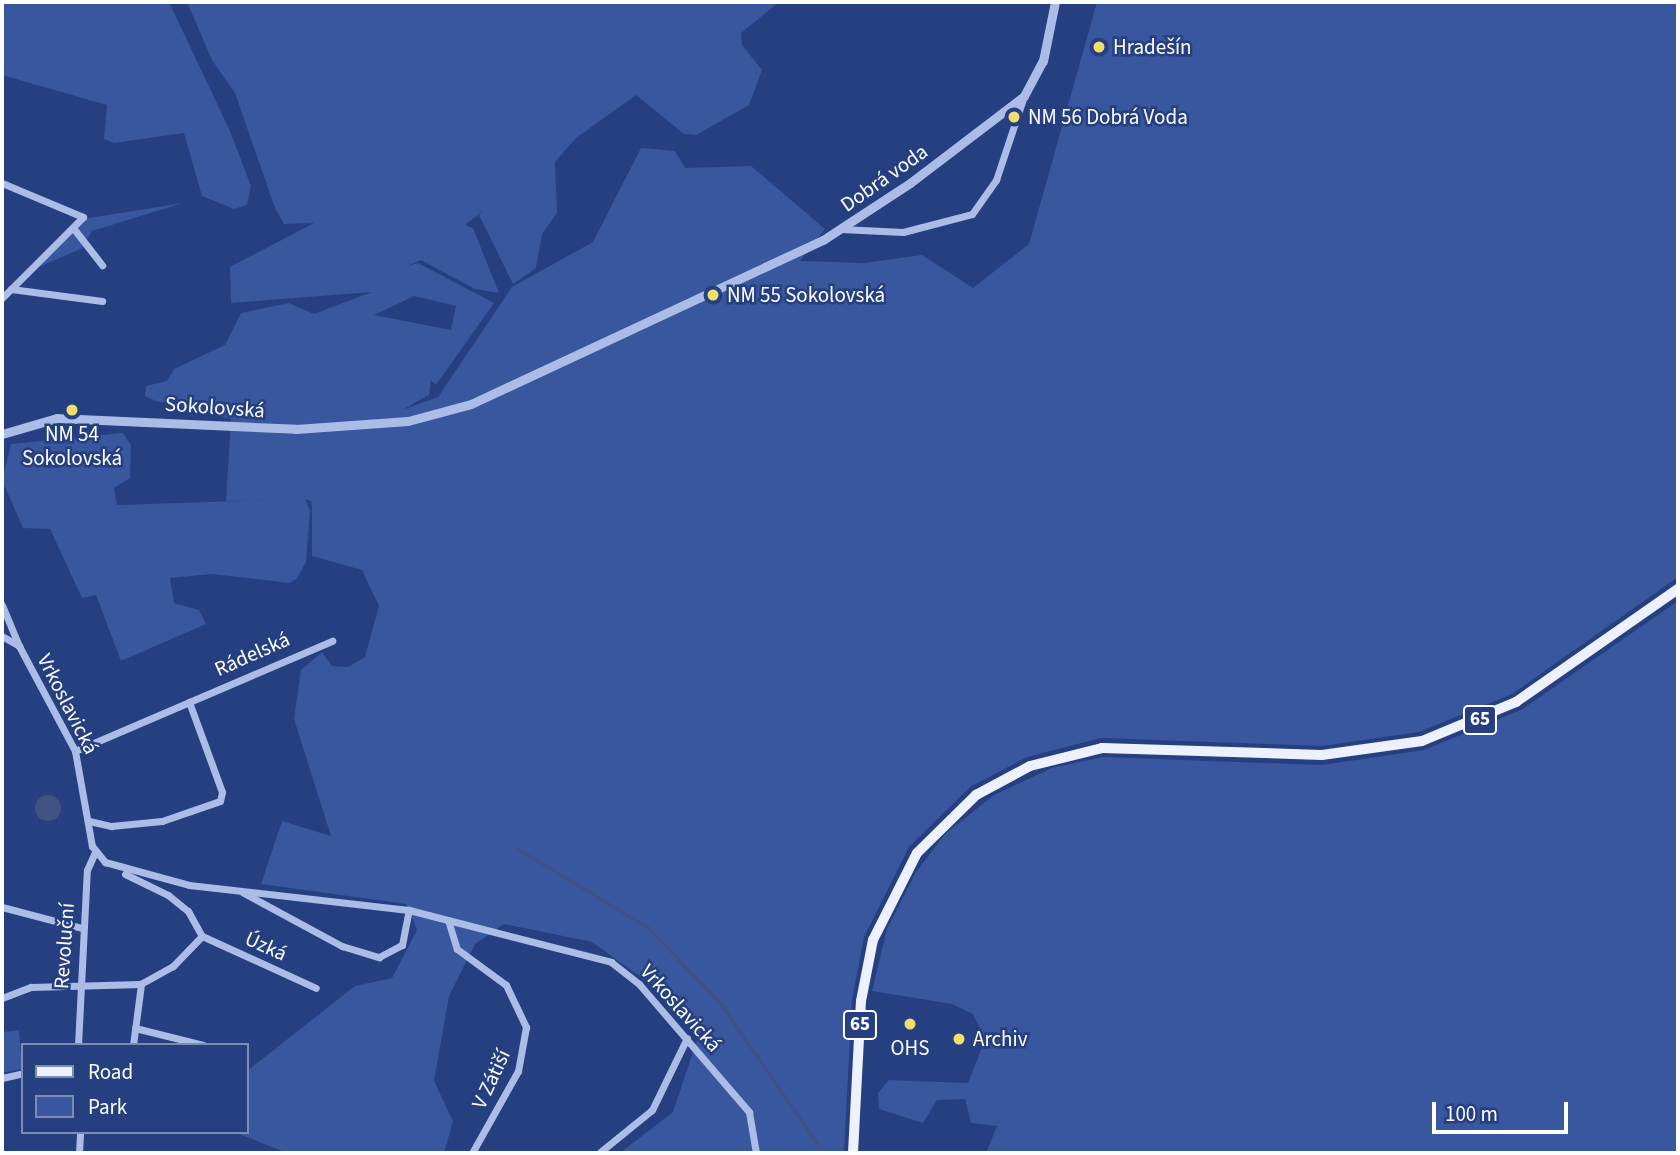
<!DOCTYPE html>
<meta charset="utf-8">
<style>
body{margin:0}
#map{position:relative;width:1680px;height:1155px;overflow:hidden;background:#253f80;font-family:"Source Sans 3",sans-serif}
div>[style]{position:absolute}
.green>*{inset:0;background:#39579e}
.water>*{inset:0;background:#3f5282}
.round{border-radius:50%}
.stream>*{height:2.5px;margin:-1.25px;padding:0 1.25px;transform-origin:1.25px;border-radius:1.25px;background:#3f5282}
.minor>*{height:7px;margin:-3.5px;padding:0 3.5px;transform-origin:3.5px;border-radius:3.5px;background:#abbde6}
.tertiary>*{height:9px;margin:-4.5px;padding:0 4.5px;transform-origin:4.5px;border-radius:4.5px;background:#abbde6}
.primary>*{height:10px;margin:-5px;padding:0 5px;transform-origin:5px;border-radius:5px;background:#edf1fd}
.dots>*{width:19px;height:19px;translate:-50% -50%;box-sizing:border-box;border:4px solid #253f80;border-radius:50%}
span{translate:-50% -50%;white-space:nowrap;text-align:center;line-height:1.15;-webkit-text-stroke:5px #253f80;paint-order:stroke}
.shield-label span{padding:2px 5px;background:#253f80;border:2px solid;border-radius:5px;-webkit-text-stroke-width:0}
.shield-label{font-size:19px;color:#fff;font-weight:700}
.poi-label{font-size:21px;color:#fff}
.left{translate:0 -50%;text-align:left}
.street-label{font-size:21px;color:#fff}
.frame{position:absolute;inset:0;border:4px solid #fff;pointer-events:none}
.legend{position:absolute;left:21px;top:1043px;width:228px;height:91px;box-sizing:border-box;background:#253f80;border:2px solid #7c8cb3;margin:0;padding:9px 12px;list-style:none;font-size:21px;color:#fff}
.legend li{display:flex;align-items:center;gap:14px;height:35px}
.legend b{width:35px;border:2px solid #7c8cb3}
.scale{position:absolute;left:1432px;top:1102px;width:136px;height:32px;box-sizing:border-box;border:4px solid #fff;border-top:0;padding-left:9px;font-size:21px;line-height:24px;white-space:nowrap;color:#fff;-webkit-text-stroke:5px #253f80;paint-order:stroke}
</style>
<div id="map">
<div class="green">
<i style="clip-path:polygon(2px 2px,169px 2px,230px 131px,251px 186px,247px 205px,234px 209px,202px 196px,184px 133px,114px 143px,104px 139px,107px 105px,2px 75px)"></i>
<i style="clip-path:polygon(evenodd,187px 2px,779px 2px,741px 33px,742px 45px,762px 70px,749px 105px,696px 135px,684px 134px,636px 95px,576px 138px,555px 162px,557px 213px,542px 234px,536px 268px,513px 284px,479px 215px,484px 210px,465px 225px,473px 228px,499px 293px,475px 289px,421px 260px,407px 266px,418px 263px,494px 303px,436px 385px,431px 380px,429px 395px,402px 410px,438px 397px,512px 287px,593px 242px,641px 148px,675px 151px,685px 168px,751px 166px,825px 229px,800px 261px,864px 263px,922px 255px,973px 288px,1029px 244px,1097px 2px,1678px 2px,1678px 577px,1512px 694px,1419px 732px,1322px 746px,1101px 738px,1027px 757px,970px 787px,909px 847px,864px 937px,852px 1000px,844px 1153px,620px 1153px,673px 1112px,698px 1037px,666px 995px,592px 942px,504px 924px,475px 944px,449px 996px,434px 1081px,453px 1121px,444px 1153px,287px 1153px,234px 1132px,247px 1132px,247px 1071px,355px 986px,392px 978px,417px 930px,406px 904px,261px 884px,282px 821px,331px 836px,294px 719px,301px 670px,322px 652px,332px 666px,348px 667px,365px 657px,379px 606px,362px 570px,312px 556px,312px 506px,311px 501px,305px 499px,310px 511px,306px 562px,297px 578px,290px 583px,212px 574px,170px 578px,174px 603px,199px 610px,206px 624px,121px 661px,96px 595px,82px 598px,50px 529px,23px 528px,2px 480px,11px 444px,123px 433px,131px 445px,130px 478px,114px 488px,117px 505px,275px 500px,226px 501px,231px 419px,156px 401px,145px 396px,146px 386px,167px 381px,174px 369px,225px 345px,241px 313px,289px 303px,314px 314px,372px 292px,231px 303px,230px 267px,314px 223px,284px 224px,275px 208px,235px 93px,212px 60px,187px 2px,414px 296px,456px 306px,451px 330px,374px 315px,414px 296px)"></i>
<i style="clip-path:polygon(183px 203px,92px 231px,81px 249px,36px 268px,2px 303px,83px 219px)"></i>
<i style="clip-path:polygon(1678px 601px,1678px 1153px,986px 1153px,997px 1126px,971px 1123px,965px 1099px,937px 1100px,923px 1123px,879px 1109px,878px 1093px,889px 1080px,968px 1083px,985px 1040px,973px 1014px,952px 1004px,872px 991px,887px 929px,916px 872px,945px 834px,994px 795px,1052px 768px,1103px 757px,1322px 765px,1424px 750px,1521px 710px)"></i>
<i style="clip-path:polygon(2px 1021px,3px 1032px,19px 1030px,22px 1069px,2px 1073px)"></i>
</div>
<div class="water">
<i class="round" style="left:35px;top:795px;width:26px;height:26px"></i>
</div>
<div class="stream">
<i style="left:517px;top:848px;width:154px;rotate:31.2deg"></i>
<i style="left:649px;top:928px;width:105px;rotate:46.5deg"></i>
<i style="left:721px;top:1004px;width:181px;rotate:55.3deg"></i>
</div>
<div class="minor">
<i style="left:2px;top:183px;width:88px;rotate:22.8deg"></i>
<i style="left:83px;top:217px;width:115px;rotate:135deg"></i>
<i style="left:74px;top:229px;width:46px;rotate:52.1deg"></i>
<i style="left:841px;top:229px;width:62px;rotate:2.8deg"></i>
<i style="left:903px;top:232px;width:71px;rotate:-14.6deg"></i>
<i style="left:972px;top:214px;width:42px;rotate:-54.8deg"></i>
<i style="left:996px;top:180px;width:89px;rotate:-71.6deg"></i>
<i style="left:11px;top:289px;width:92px;rotate:7.5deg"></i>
<i style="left:2px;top:605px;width:44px;rotate:67.5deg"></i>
<i style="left:2px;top:636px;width:20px;rotate:30deg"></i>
<i style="left:19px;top:646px;width:119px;rotate:61.9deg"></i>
<i style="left:75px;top:751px;width:97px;rotate:79.9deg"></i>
<i style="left:92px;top:846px;width:21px;rotate:51deg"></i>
<i style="left:105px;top:862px;width:87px;rotate:15.3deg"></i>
<i style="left:189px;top:885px;width:221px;rotate:6.5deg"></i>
<i style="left:409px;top:910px;width:209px;rotate:14.4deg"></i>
<i style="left:611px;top:962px;width:36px;rotate:38deg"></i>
<i style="left:639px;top:984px;width:169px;rotate:49.3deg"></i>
<i style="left:749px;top:1112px;width:42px;rotate:80.3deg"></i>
<i style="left:75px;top:751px;width:280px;rotate:-23.2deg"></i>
<i style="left:89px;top:821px;width:23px;rotate:13deg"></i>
<i style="left:111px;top:826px;width:51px;rotate:-5.6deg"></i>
<i style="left:162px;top:821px;width:61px;rotate:-19deg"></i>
<i style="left:220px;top:801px;width:9px;rotate:-77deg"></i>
<i style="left:222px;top:792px;width:96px;rotate:-110.1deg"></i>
<i style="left:125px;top:874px;width:48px;rotate:26deg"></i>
<i style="left:168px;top:895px;width:26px;rotate:39deg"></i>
<i style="left:188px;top:911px;width:29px;rotate:61deg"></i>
<i style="left:202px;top:936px;width:42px;rotate:134deg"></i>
<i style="left:173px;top:966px;width:37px;rotate:151deg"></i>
<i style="left:242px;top:892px;width:114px;rotate:28.4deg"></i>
<i style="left:342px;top:946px;width:39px;rotate:17deg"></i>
<i style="left:379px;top:957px;width:26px;rotate:-28deg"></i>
<i style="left:402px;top:945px;width:36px;rotate:-79deg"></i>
<i style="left:2px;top:907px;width:83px;rotate:14.7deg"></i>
<i style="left:448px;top:920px;width:30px;rotate:73deg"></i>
<i style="left:457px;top:949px;width:61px;rotate:36.3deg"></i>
<i style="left:506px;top:985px;width:47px;rotate:64.5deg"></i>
<i style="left:526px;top:1027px;width:45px;rotate:100.3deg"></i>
<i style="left:518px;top:1071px;width:94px;rotate:119.3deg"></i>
<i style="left:202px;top:936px;width:125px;rotate:24.5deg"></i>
<i style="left:2px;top:998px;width:31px;rotate:-21deg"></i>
<i style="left:31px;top:987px;width:110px;rotate:-1.6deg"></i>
<i style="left:135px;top:1028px;width:70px;rotate:14deg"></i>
<i style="left:78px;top:1045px;width:175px;rotate:-87.1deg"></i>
<i style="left:87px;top:870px;width:20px;rotate:-66deg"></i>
<i style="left:133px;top:1045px;width:62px;rotate:-82.5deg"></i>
<i style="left:2px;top:1078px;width:22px;rotate:-13deg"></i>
<i style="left:79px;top:1153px;width:21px;rotate:-87deg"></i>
<i style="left:599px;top:1153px;width:68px;rotate:-39.1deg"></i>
<i style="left:652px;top:1110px;width:80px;rotate:-64.1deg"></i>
</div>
<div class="tertiary">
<i style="left:2px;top:434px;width:57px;rotate:-16.2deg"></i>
<i style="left:57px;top:418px;width:239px;rotate:2.6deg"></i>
<i style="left:296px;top:429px;width:112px;rotate:-4.1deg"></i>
<i style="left:408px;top:421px;width:65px;rotate:-15.1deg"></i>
<i style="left:471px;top:404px;width:388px;rotate:-25deg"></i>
<i style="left:823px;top:240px;width:104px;rotate:-33.2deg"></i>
<i style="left:910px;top:183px;width:143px;rotate:-37.3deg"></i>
<i style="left:1024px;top:96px;width:40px;rotate:-62deg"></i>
<i style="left:1043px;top:61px;width:60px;rotate:-78.5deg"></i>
</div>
<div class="primary">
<i style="left:853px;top:1153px;width:152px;rotate:-87deg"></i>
<i style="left:861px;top:1001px;width:62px;rotate:-78.9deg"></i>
<i style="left:873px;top:940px;width:97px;rotate:-63.2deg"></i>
<i style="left:917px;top:853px;width:83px;rotate:-44.5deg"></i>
<i style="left:976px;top:795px;width:61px;rotate:-28.2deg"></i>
<i style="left:1030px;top:766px;width:74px;rotate:-14deg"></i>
<i style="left:1102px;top:748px;width:220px;rotate:1.8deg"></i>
<i style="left:1322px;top:755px;width:101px;rotate:-8deg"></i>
<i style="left:1422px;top:741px;width:102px;rotate:-22.5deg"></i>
<i style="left:1516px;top:702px;width:198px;rotate:-34.9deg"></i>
</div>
<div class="dots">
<i style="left:1099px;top:47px;background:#f0de6f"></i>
<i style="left:1014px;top:117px;background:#f0de6f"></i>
<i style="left:713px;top:295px;background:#f0de6f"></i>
<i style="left:72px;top:410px;background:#f0de6f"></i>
<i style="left:910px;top:1024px;background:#f0de6f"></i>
<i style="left:959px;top:1039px;background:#f0de6f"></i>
</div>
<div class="shield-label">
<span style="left:1480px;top:720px">65</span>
<span style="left:860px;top:1025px">65</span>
</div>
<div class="poi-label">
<span class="left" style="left:1113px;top:47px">Hradešín</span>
<span class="left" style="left:1028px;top:117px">NM 56 Dobrá Voda</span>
<span class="left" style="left:727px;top:295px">NM 55 Sokolovská</span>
<span style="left:72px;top:446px">NM 54<br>Sokolovská</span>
<span class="left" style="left:973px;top:1039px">Archiv</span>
<span style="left:910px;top:1048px">OHS</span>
</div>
<div class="street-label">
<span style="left:884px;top:178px;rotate:-35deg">Dobrá voda</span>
<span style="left:215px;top:407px;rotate:4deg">Sokolovská</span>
<span style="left:252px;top:654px;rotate:-24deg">Rádelská</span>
<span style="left:68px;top:704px;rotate:63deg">Vrkoslavická</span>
<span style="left:64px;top:946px;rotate:-86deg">Revoluční</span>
<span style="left:266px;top:946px;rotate:24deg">Úzká</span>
<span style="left:681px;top:1008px;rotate:48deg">Vrkoslavická</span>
<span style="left:491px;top:1079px;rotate:-65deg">V Zátiší</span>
</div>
<div class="frame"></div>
<ul class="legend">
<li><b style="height:9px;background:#edf1fd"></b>Road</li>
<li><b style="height:19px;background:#39579e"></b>Park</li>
</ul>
<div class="scale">100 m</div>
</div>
